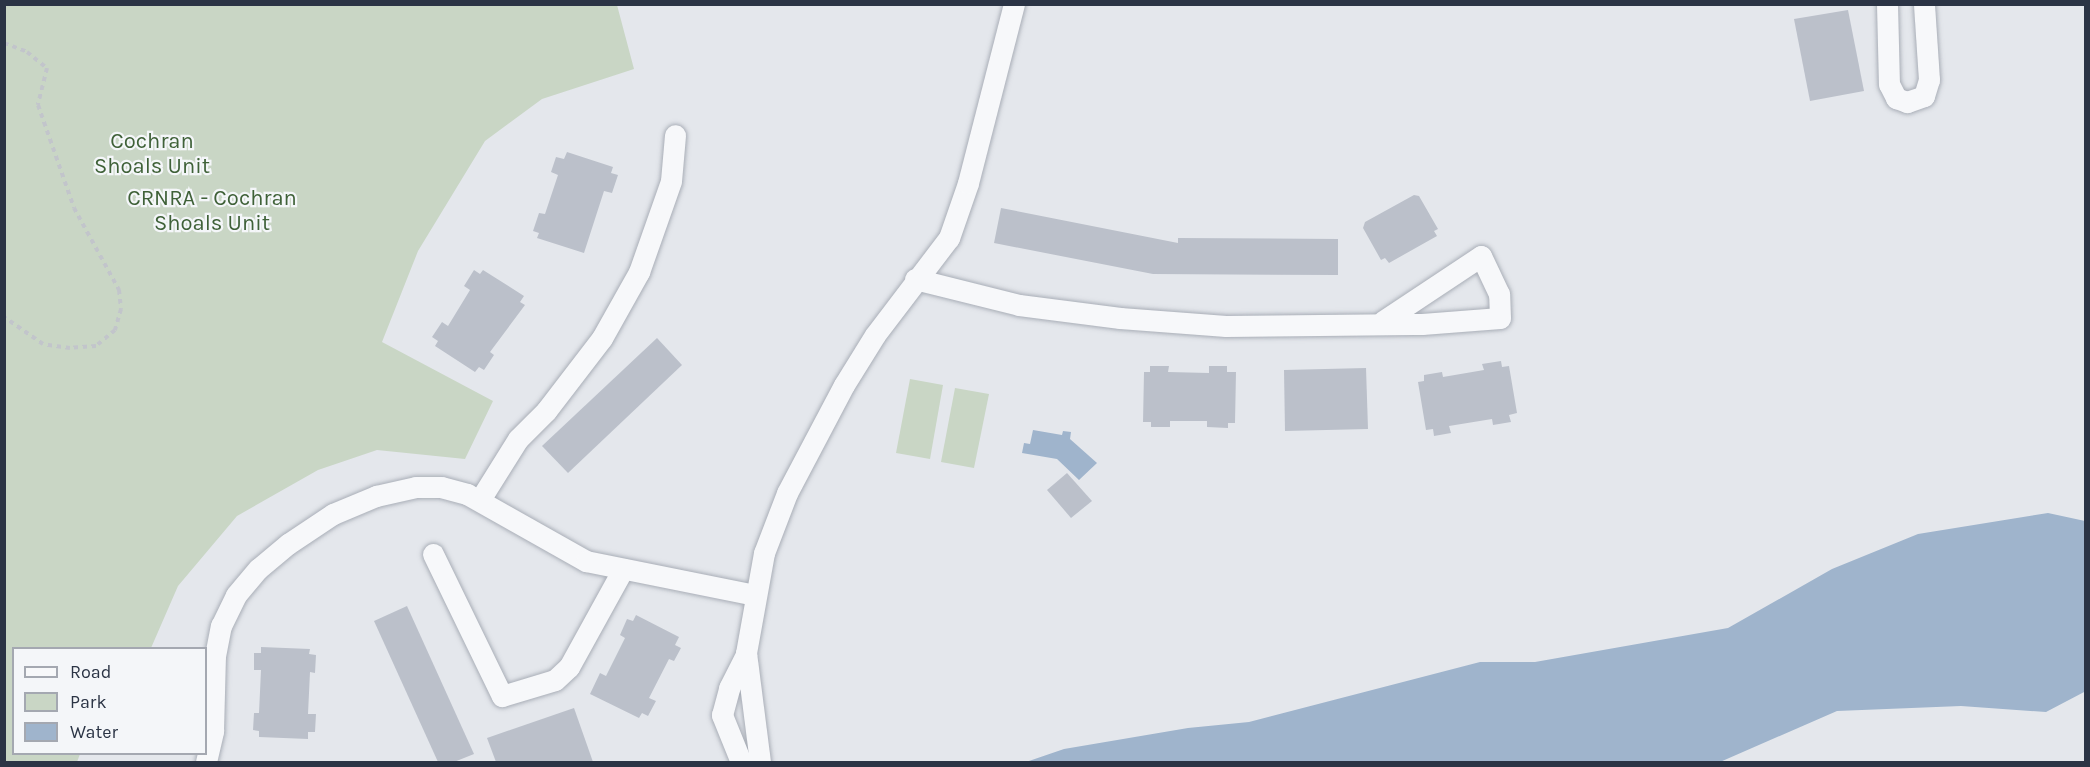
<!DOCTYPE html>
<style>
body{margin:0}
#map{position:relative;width:2090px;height:767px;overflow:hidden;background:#e4e7ec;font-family:Karla,sans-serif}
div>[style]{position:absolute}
.green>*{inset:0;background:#c9d6c5}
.water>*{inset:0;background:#9fb4cc}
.building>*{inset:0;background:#bbc0ca}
.path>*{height:4px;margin-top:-2px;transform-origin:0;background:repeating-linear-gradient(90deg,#c2c5cb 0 4.5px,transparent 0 9px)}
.roads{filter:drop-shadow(0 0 2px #a9aeb7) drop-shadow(0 0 2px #a9aeb7)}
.minor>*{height:21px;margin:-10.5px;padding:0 10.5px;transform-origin:10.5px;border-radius:10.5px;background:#f7f8fa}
span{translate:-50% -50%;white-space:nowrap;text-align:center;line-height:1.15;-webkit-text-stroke:4.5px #f4f6f9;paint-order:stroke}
.park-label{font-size:22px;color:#3f6138}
.frame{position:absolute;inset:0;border:6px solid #2b3445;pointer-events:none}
.legend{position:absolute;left:12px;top:647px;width:195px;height:108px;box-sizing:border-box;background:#f4f6f9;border:2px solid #a4a8b1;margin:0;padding:8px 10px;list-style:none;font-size:18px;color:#2b3445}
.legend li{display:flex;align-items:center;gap:12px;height:30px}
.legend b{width:30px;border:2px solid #a4a8b1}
</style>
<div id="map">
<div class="green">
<i style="clip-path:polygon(4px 5px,617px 5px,634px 69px,542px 99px,485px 141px,418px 251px,382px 342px,493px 401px,465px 459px,377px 450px,318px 470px,237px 516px,178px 586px,151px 648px,14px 648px,14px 754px,80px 754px,77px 762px,5px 762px)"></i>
<i style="clip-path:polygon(910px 379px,943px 385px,930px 459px,896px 453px)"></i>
<i style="clip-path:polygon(955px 388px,989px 394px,974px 468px,941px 462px)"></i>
</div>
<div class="water">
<i style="clip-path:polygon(1033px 430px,1062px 435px,1063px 431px,1071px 432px,1070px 439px,1097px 463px,1079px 480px,1057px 459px,1022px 453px,1024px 443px,1030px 444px)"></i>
<i style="clip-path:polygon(2048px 513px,2085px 521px,2086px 691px,2046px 712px,1961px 706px,1837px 711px,1720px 762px,1026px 762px,1064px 749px,1188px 728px,1249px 722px,1480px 662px,1535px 662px,1728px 628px,1832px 569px,1918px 534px)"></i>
</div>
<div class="building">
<i style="clip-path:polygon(1848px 10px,1864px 91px,1810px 101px,1794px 19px)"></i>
<i style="clip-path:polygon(567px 152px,613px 167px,611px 173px,618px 175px,612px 193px,604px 191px,584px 253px,537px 238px,539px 233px,533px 231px,539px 213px,545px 214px,558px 175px,551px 172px,556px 157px,564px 159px)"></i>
<i style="clip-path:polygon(1414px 195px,1419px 196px,1438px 229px,1434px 231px,1437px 236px,1389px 263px,1385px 258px,1381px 260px,1363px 228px,1365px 222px)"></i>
<i style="clip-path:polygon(1001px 208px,1178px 243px,1178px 238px,1338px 239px,1338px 275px,1153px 274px,994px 243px)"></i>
<i style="clip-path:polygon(474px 270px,480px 274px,483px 270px,524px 296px,520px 302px,525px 305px,490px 352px,494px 355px,484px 370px,479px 367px,475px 372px,435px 346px,438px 341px,432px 337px,442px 322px,448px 326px,470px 290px,464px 286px)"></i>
<i style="clip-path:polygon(657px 338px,682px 365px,568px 473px,542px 446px)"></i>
<i style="clip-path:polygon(1501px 361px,1502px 367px,1509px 366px,1517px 413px,1509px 415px,1511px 422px,1493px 425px,1492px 419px,1449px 426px,1451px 433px,1434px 436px,1433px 429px,1426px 430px,1418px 382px,1424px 381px,1424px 375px,1442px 372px,1443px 377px,1484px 370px,1482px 364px)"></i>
<i style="clip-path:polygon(1150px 366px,1169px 366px,1168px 372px,1209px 373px,1209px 366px,1227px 366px,1227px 372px,1236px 372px,1235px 423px,1228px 423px,1228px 428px,1207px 427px,1207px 421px,1170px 421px,1170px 427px,1151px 427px,1151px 422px,1143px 422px,1144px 372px,1150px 372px)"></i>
<i style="clip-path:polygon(1366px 368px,1368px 429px,1285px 431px,1284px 370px)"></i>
<i style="clip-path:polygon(1067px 473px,1092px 501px,1071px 518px,1047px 490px)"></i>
<i style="clip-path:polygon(407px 606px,474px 754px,454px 762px,438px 762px,374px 621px)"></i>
<i style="clip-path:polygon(636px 615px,679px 637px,675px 645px,681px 648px,674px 661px,669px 659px,649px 698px,656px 701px,648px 716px,642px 713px,639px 718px,590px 694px,600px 673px,606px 676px,625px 638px,620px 635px,627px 619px,633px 621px)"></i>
<i style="clip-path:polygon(261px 647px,310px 649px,309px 654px,316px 655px,315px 673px,310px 672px,308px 714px,316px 714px,315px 732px,308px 732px,308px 739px,259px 737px,259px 731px,253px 730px,254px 713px,259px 713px,261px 670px,254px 670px,254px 653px,261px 653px)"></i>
<i style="clip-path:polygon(574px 708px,593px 762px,496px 762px,487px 738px)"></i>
</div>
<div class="path">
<i style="left:4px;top:43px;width:25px;rotate:21deg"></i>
<i style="left:27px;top:52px;width:26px;rotate:39deg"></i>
<i style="left:47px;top:68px;width:38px;rotate:104deg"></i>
<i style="left:38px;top:105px;width:109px;rotate:70.7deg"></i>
<i style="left:74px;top:208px;width:94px;rotate:61.2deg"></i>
<i style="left:119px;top:290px;width:19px;rotate:84deg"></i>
<i style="left:121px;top:309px;width:22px;rotate:106deg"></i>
<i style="left:115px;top:330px;width:25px;rotate:140deg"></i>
<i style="left:96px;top:346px;width:26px;rotate:176deg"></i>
<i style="left:70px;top:348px;width:27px;rotate:-172deg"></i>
<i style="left:43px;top:344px;width:47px;rotate:-145.3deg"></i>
</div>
<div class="roads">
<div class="minor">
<i style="left:1887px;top:4px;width:80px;rotate:88.6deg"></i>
<i style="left:1889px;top:84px;width:16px;rotate:63deg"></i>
<i style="left:1896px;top:98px;width:12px;rotate:20deg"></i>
<i style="left:1907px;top:102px;width:18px;rotate:-19deg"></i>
<i style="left:1924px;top:96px;width:17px;rotate:-73deg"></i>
<i style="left:1929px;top:80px;width:76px;rotate:-93.8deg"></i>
<i style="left:915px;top:279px;width:107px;rotate:14deg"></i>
<i style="left:1019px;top:305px;width:102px;rotate:7.3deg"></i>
<i style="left:1120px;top:318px;width:106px;rotate:4.3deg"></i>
<i style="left:1226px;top:326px;width:196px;rotate:-0.6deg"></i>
<i style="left:1422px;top:324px;width:78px;rotate:-4.4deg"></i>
<i style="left:1500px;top:318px;width:24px;rotate:-92deg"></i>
<i style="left:1499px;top:294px;width:42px;rotate:-115.3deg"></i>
<i style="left:1481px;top:256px;width:118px;rotate:146.4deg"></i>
<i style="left:481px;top:498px;width:70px;rotate:-57.9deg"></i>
<i style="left:518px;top:439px;width:40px;rotate:-45deg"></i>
<i style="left:546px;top:411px;width:92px;rotate:-52.5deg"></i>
<i style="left:602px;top:338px;width:76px;rotate:-60.7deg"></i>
<i style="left:639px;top:272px;width:96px;rotate:-70.6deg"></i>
<i style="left:671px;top:181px;width:46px;rotate:-85deg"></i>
<i style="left:433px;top:554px;width:158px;rotate:64.1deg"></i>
<i style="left:502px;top:696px;width:55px;rotate:-16.8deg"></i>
<i style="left:555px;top:680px;width:19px;rotate:-43deg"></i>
<i style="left:569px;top:667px;width:112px;rotate:-61.1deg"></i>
<i style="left:206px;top:762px;width:32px;rotate:-77deg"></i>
<i style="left:213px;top:731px;width:75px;rotate:-88.5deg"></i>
<i style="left:215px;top:656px;width:31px;rotate:-79deg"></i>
<i style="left:221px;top:626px;width:34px;rotate:-64deg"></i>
<i style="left:236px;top:595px;width:34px;rotate:-50deg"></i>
<i style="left:258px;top:569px;width:39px;rotate:-40deg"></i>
<i style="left:288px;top:544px;width:54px;rotate:-33.7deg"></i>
<i style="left:333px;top:514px;width:47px;rotate:-22.7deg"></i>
<i style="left:376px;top:496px;width:41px;rotate:-12.7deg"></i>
<i style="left:416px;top:487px;width:25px"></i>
<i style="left:441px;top:487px;width:27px;rotate:15deg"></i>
<i style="left:467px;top:494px;width:137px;rotate:29.4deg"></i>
<i style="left:586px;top:561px;width:172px;rotate:11.4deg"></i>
<i style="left:741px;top:762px;width:51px;rotate:-112deg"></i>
<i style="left:722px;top:715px;width:28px;rotate:-75deg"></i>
<i style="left:729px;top:688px;width:38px;rotate:-63deg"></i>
<i style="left:760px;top:762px;width:110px;rotate:-97.3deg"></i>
<i style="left:746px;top:653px;width:102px;rotate:-79.8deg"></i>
<i style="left:764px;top:553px;width:64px;rotate:-69deg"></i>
<i style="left:787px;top:493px;width:122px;rotate:-62.2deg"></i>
<i style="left:844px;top:385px;width:59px;rotate:-58.2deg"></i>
<i style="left:875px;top:335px;width:122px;rotate:-52.7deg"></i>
<i style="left:949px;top:238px;width:58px;rotate:-70.9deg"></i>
<i style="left:968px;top:183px;width:185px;rotate:-75.6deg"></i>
</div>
</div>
<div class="park-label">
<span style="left:152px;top:154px">Cochran<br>Shoals Unit</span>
<span style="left:212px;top:211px">CRNRA - Cochran<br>Shoals Unit</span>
</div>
<div class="frame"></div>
<ul class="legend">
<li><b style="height:8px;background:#f7f8fa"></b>Road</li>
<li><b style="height:16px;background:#c9d6c5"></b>Park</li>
<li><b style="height:16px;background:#9fb4cc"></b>Water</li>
</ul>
</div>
